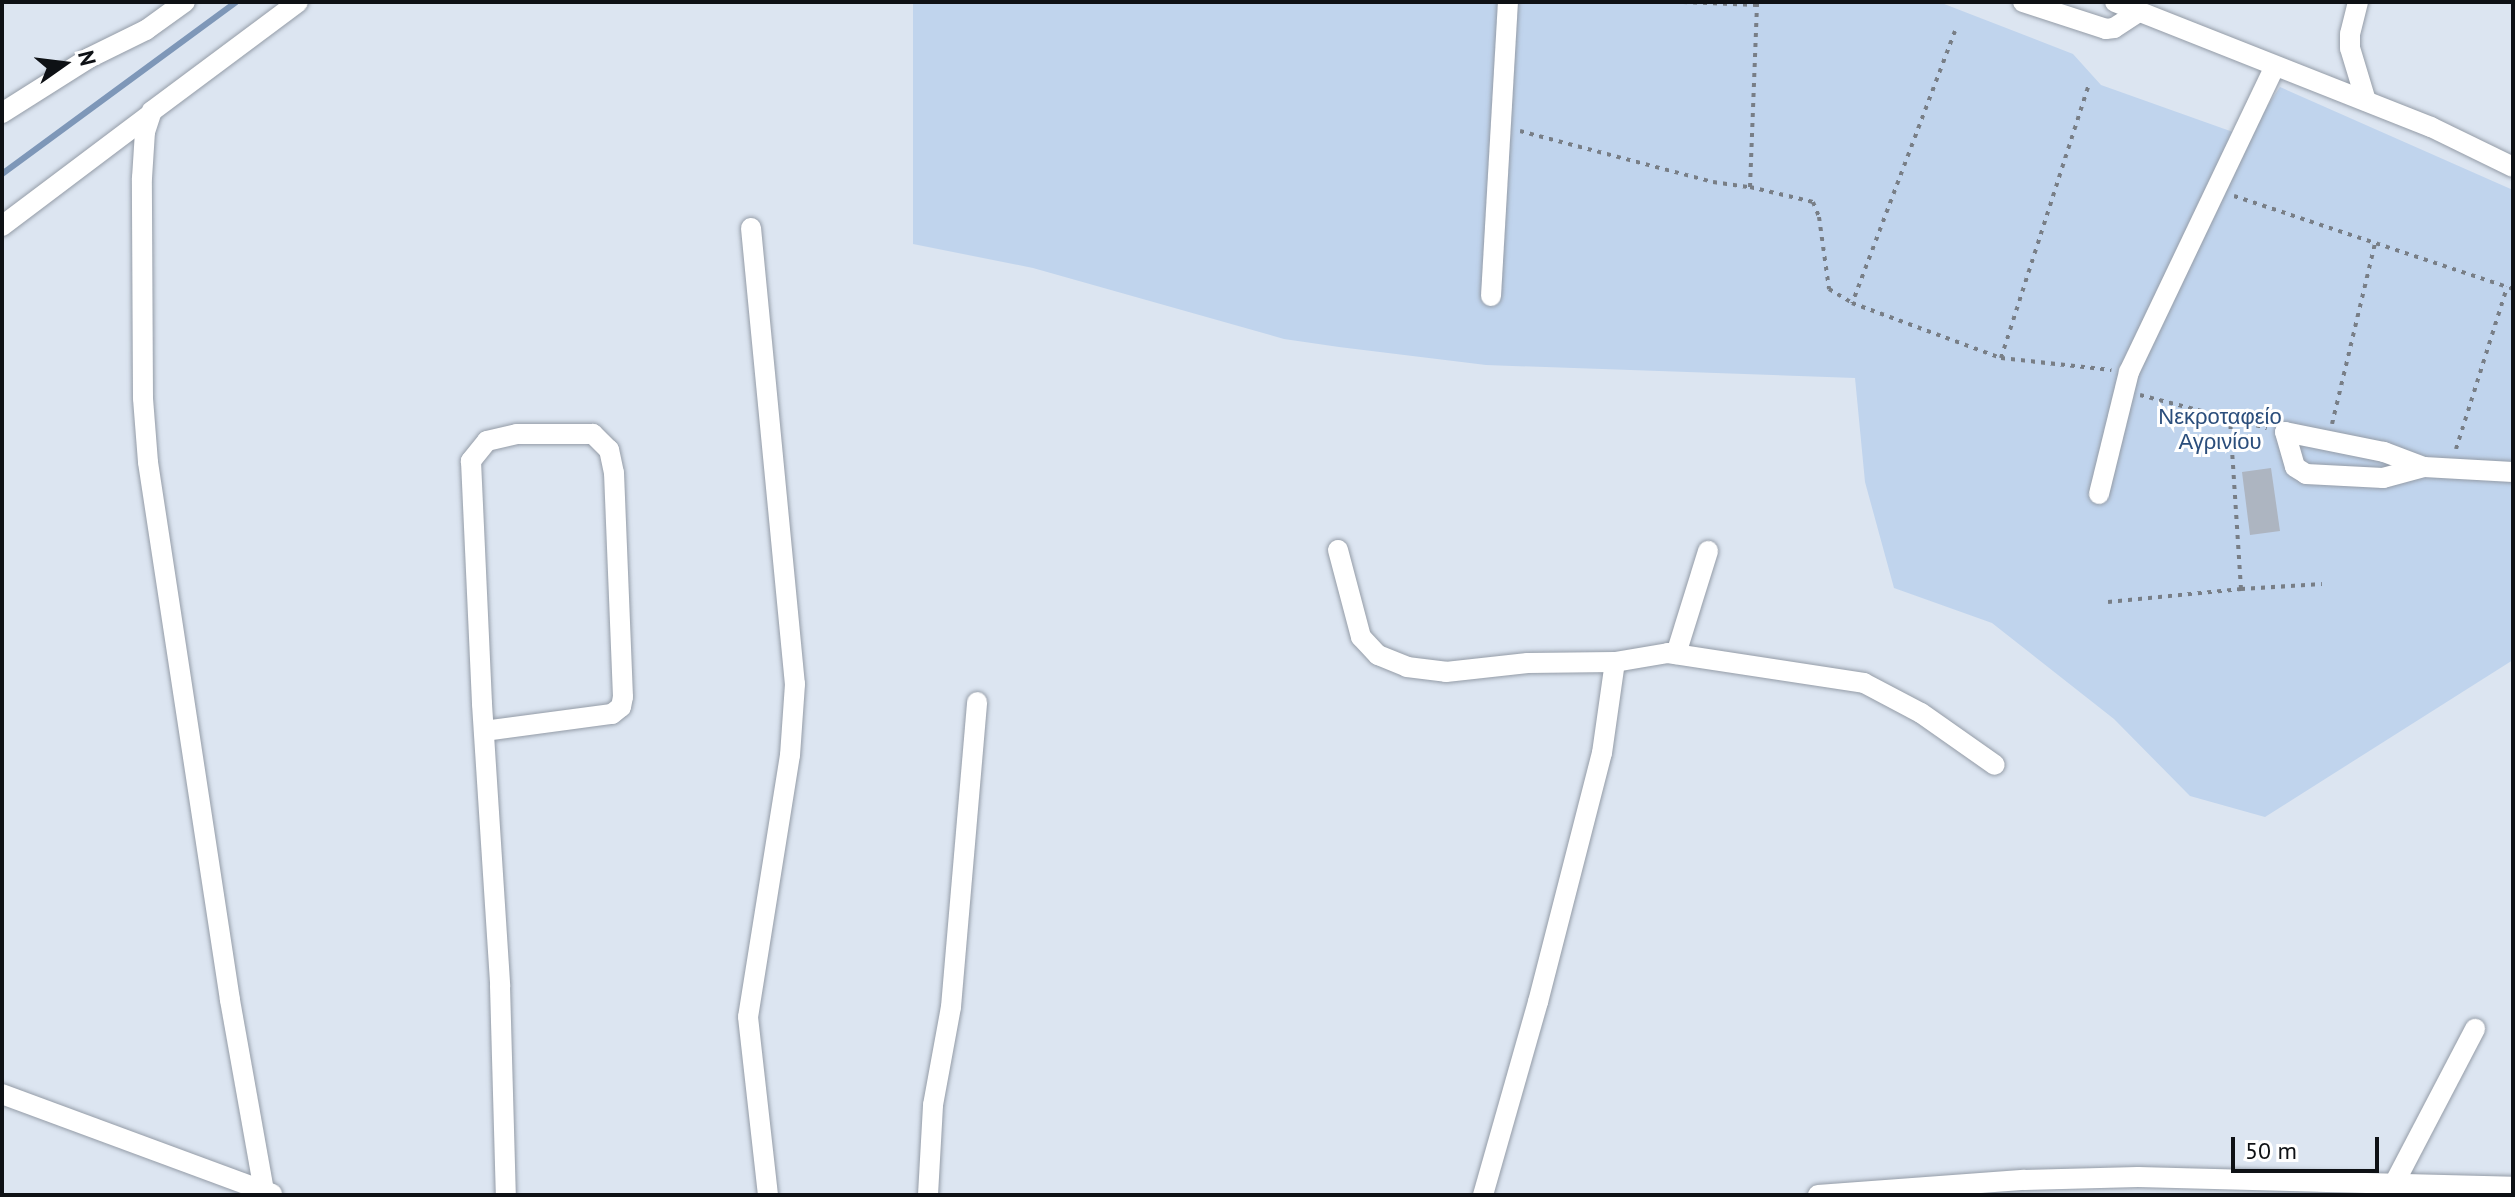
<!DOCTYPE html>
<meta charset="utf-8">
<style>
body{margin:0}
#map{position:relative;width:2515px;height:1197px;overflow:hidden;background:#dce5f1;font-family:"PT Sans",sans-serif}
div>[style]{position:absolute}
.green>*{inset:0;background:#c0d4ed}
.stream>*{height:6px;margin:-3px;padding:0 3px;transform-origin:3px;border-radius:3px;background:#7e97b8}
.building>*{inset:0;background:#adb5c1}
.path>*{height:4px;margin-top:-2px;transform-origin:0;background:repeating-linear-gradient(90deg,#787e86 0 4px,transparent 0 10px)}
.roads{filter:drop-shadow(0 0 2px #949ca7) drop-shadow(0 0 2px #949ca7)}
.minor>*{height:20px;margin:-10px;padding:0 10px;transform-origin:10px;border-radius:10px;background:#fff}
span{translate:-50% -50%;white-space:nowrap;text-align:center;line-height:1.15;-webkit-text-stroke:6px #fff;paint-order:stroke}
.park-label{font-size:22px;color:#2b4e7c}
.frame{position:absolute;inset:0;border:4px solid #0e1115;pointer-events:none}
.north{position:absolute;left:24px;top:24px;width:80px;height:80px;-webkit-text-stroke:6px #fff;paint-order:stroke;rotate:76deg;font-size:22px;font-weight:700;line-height:32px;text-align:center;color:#0e1115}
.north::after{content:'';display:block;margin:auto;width:28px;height:36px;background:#0e1115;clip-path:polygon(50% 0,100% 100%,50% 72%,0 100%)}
.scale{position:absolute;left:2231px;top:1137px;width:148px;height:36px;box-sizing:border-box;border:4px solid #0e1115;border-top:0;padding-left:10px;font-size:24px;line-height:28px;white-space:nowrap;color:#0e1115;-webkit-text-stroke:6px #fff;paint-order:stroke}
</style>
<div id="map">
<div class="green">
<i style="clip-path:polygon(913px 2px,1939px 2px,2073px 54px,2101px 85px,2247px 137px,2280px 87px,2513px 190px,2513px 660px,2265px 817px,2190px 796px,2114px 719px,1992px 623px,1894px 588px,1865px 482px,1855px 378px,1486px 365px,1339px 347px,1284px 339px,1033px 268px,913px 244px)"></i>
</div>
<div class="stream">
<i style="left:2px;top:174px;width:290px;rotate:-36.3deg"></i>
</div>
<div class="building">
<i style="clip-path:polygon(2271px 468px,2280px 531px,2250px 535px,2242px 472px)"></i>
</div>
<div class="path">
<i style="left:1683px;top:2px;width:73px;rotate:2.4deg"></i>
<i style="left:1955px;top:31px;width:291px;rotate:110.7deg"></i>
<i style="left:1852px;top:303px;width:159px;rotate:20.3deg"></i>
<i style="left:2001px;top:358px;width:111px;rotate:6.2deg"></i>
<i style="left:1520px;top:131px;width:200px;rotate:14.8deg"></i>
<i style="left:1713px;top:182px;width:37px;rotate:8deg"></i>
<i style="left:1750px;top:187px;width:185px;rotate:-87.8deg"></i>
<i style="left:1750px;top:187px;width:65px;rotate:13.4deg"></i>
<i style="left:1813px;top:202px;width:16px;rotate:68deg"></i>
<i style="left:1819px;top:217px;width:73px;rotate:82.1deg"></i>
<i style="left:1829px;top:289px;width:27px;rotate:31deg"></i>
<i style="left:2234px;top:196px;width:294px;rotate:18.4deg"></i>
<i style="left:2001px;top:358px;width:288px;rotate:-72.2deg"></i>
<i style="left:2140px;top:395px;width:131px;rotate:14.6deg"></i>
<i style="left:2332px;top:424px;width:186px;rotate:-76.6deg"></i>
<i style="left:2456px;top:449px;width:170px;rotate:-72.5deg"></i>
<i style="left:2241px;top:589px;width:81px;rotate:-3.5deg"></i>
<i style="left:2108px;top:602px;width:134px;rotate:-5.6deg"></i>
<i style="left:2241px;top:589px;width:171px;rotate:-93.7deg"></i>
</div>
<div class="roads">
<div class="minor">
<i style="left:2023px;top:2px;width:87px;rotate:18deg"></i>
<i style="left:2106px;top:29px;width:8px;rotate:-7deg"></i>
<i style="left:2114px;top:28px;width:30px;rotate:-33deg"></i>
<i style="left:2115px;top:2px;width:340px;rotate:21.6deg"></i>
<i style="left:2431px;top:127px;width:91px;rotate:26deg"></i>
<i style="left:2358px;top:2px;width:33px;rotate:104deg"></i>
<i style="left:2350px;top:34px;width:14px;rotate:90deg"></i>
<i style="left:2350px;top:48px;width:55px;rotate:73.2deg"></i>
<i style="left:2px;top:113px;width:103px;rotate:-32.3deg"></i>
<i style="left:89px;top:58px;width:64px;rotate:-26.2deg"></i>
<i style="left:146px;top:30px;width:48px;rotate:-35.7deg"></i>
<i style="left:2px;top:226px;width:183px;rotate:-37deg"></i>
<i style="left:751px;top:228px;width:458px;rotate:84.5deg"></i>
<i style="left:795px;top:684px;width:71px;rotate:94deg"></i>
<i style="left:790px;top:755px;width:265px;rotate:99.1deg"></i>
<i style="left:748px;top:1017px;width:179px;rotate:83.6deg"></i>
<i style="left:1491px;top:296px;width:294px;rotate:-86.7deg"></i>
<i style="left:2424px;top:467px;width:43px;rotate:-159.4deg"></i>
<i style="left:2384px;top:452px;width:101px;rotate:-168.6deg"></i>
<i style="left:2285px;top:432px;width:36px;rotate:74deg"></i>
<i style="left:2295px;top:467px;width:13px;rotate:32deg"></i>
<i style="left:2306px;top:474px;width:77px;rotate:3deg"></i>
<i style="left:2383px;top:478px;width:42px;rotate:-15deg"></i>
<i style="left:2424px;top:467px;width:89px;rotate:3.2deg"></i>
<i style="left:2099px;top:494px;width:126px;rotate:-76.2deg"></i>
<i style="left:2129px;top:372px;width:339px;rotate:-64.5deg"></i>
<i style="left:1338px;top:550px;width:90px;rotate:75.2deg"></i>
<i style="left:1361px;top:637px;width:25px;rotate:47deg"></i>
<i style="left:1378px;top:655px;width:31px;rotate:22deg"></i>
<i style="left:1407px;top:667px;width:39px;rotate:7deg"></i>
<i style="left:1446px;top:672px;width:82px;rotate:-6.3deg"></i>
<i style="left:1528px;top:663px;width:87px;rotate:-0.7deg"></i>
<i style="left:1615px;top:662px;width:54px;rotate:-9.6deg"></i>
<i style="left:1668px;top:653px;width:198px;rotate:8.7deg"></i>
<i style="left:1864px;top:683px;width:64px;rotate:27.8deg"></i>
<i style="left:1921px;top:713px;width:90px;rotate:35.1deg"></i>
<i style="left:1676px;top:654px;width:108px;rotate:-72.7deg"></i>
<i style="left:484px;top:731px;width:129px;rotate:-7.6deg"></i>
<i style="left:612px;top:714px;width:11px;rotate:-38deg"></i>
<i style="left:621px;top:707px;width:10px;rotate:-79deg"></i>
<i style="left:623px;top:697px;width:224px;rotate:-92.3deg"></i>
<i style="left:614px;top:473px;width:24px;rotate:-102deg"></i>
<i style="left:609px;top:450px;width:23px;rotate:-135deg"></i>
<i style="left:593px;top:434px;width:76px;rotate:180deg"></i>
<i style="left:517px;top:434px;width:31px;rotate:167deg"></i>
<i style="left:487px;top:441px;width:26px;rotate:129deg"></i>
<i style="left:471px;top:461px;width:243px;rotate:87.4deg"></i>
<i style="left:482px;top:704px;width:283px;rotate:86.3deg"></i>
<i style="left:500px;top:986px;width:209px;rotate:88.4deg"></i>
<i style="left:2px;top:1094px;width:288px;rotate:20.3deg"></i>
<i style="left:2395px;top:1182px;width:173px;rotate:-62.4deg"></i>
<i style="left:264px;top:1191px;width:194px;rotate:-100.1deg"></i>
<i style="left:230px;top:1000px;width:544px;rotate:-98.67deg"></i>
<i style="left:148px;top:462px;width:64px;rotate:-94.5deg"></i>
<i style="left:143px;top:398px;width:220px;rotate:-90.3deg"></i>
<i style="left:142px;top:178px;width:46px;rotate:-86.3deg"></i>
<i style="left:145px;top:132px;width:22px;rotate:-72deg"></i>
<i style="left:152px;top:111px;width:182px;rotate:-36.7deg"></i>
<i style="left:928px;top:1195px;width:90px;rotate:-86.8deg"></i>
<i style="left:933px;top:1105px;width:100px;rotate:-79.6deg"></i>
<i style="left:951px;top:1007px;width:306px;rotate:-85.1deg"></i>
<i style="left:1483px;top:1195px;width:201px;rotate:-74.1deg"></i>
<i style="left:1538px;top:1002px;width:257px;rotate:-75.6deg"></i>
<i style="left:1602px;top:753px;width:92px;rotate:-81.9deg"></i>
<i style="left:1818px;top:1195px;width:207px;rotate:-4.2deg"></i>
<i style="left:2024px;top:1180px;width:114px;rotate:-1.5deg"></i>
<i style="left:2138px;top:1177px;width:375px;rotate:1.5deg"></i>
</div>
</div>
<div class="park-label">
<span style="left:2220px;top:429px">Νεκροταφείο<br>Αγρινίου</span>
</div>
<div class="frame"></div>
<div class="north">N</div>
<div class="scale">50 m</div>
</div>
